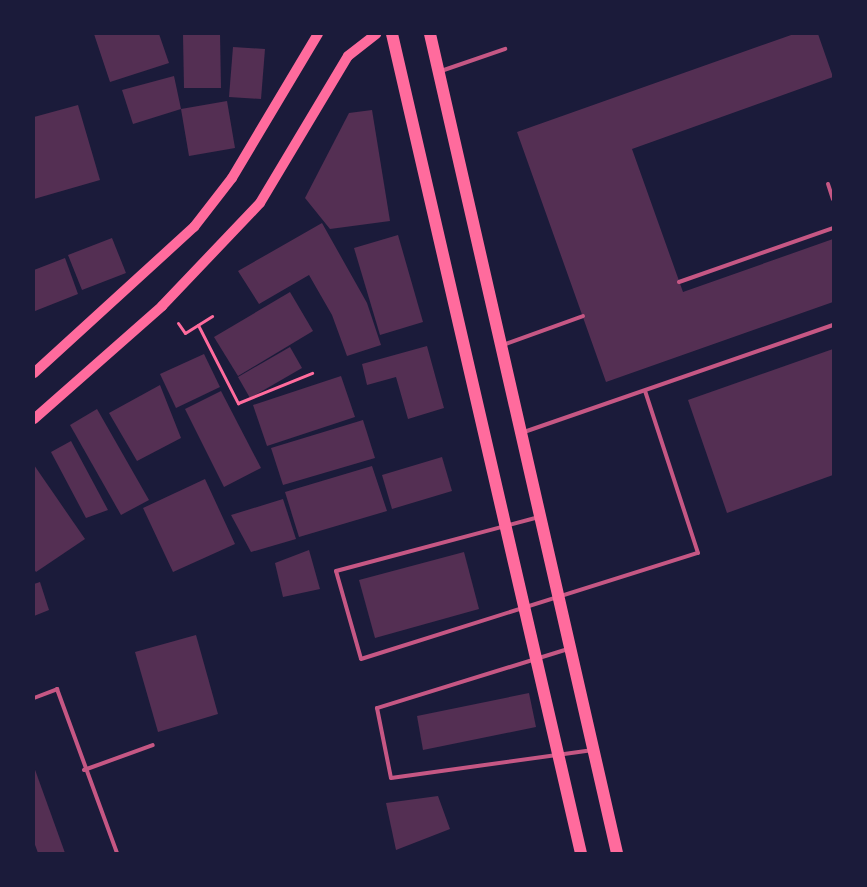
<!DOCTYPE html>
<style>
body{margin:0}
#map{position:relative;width:867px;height:887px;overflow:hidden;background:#1b1b3a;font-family:Lato,sans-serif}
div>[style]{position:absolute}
.building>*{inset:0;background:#542f53}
.path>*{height:3px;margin:-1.5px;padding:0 1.5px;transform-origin:1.5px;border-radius:1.5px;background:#ff6b9d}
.service>*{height:4px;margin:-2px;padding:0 2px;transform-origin:2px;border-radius:2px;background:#c65784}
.secondary>*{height:10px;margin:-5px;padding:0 5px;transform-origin:5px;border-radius:5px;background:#ff6b9d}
.primary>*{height:12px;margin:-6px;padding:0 6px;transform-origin:6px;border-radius:6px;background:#ff6b9d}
span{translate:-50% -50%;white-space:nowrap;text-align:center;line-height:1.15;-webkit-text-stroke:4px #1b1b3a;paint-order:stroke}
.frame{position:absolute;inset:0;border:35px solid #1b1b3a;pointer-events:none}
</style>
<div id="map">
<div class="building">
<i style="clip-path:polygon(94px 34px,159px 34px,169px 63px,110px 82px)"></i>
<i style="clip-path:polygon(183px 34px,220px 34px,221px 88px,184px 88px)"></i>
<i style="clip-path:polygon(794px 34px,818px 34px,833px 77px,632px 149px,683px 292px,833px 239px,833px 302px,606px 382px,517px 132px)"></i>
<i style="clip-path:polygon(233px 47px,265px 49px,261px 99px,229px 97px)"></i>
<i style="clip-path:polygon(174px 76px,181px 109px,133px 124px,122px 90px)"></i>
<i style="clip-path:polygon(227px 101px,235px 148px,189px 156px,181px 109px)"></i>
<i style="clip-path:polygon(78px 105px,100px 180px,34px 199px,34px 117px)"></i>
<i style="clip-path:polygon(372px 110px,390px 221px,330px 229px,305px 198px,349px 113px)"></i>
<i style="clip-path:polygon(322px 223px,367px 303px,381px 345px,347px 356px,332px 315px,309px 275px,259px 304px,238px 271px)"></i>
<i style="clip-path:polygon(398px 235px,423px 322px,380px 335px,354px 248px)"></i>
<i style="clip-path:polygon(112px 238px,126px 273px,82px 290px,68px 255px)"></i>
<i style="clip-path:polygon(65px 258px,78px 294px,35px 311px,34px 270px)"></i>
<i style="clip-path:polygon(290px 292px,313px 331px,238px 376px,214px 337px)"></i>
<i style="clip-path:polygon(427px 346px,444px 408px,408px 419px,396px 377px,367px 385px,362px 364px)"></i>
<i style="clip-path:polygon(290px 347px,302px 368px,250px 398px,238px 377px)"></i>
<i style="clip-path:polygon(833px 349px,833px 475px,727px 513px,688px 400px)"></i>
<i style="clip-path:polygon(204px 354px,220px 387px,176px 408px,160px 374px)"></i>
<i style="clip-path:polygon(341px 376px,355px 417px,267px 446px,253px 405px)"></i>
<i style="clip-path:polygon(160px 385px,181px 438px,137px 461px,109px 413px)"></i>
<i style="clip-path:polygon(221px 391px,261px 468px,224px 487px,185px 409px)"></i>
<i style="clip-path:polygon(97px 409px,149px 500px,121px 515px,70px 425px)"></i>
<i style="clip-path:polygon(363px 420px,375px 458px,283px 485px,271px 448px)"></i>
<i style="clip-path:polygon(71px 441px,108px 510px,86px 518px,51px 452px)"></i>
<i style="clip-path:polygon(442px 457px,452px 491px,392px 509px,382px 475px)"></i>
<i style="clip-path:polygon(34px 465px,85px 539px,36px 572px,34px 569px)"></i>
<i style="clip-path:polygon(372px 466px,387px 511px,299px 537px,285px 492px)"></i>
<i style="clip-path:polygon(205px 479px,235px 544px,173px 572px,143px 508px)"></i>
<i style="clip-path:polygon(283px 499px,296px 539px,251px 552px,231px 515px)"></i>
<i style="clip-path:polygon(309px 550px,320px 589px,283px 597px,275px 563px)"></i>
<i style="clip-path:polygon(464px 552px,479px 609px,375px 638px,359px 580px)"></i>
<i style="clip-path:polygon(40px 582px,49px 610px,34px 616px,34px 584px)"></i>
<i style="clip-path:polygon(196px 635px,218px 714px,158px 732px,135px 652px)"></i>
<i style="clip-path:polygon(529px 693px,536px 727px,423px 750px,417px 716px)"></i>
<i style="clip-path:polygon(34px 767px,65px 853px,38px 853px,34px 842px)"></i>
<i style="clip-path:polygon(438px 796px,450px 829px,396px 850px,386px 803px)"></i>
</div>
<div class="path">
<i style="left:178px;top:323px;width:12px;rotate:55deg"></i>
<i style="left:185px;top:333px;width:32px;rotate:-32deg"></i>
<i style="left:198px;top:325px;width:88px;rotate:62.9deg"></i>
<i style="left:238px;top:403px;width:80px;rotate:-22.1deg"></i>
</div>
<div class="service">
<i style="left:441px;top:71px;width:68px;rotate:-19deg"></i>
<i style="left:828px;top:184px;width:16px;rotate:72deg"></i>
<i style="left:679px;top:282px;width:163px;rotate:-19.3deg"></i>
<i style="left:503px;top:345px;width:85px;rotate:-19.9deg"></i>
<i style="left:524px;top:432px;width:327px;rotate:-19.1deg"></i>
<i style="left:539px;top:517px;width:210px;rotate:165.1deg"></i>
<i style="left:336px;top:571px;width:91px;rotate:74.1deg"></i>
<i style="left:361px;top:659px;width:353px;rotate:-17.5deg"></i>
<i style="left:698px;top:553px;width:170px;rotate:-108.1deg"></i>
<i style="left:568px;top:649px;width:200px;rotate:162.8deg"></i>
<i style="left:377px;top:708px;width:71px;rotate:78.7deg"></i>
<i style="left:391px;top:778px;width:204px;rotate:-7.9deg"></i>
<i style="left:34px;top:698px;width:25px;rotate:-21deg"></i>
<i style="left:57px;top:689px;width:175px;rotate:69.9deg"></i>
<i style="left:84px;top:770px;width:73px;rotate:-19.9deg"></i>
</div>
<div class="secondary">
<i style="left:34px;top:373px;width:217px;rotate:-42.4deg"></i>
<i style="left:194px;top:227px;width:62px;rotate:-52.2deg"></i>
<i style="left:232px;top:178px;width:168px;rotate:-59.2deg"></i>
<i style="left:34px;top:419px;width:171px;rotate:-41.4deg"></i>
<i style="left:162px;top:306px;width:142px;rotate:-46.4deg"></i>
<i style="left:260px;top:203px;width:171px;rotate:-59.1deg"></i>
<i style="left:348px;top:56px;width:36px;rotate:-38deg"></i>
</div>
<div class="primary">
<i style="left:392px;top:34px;width:841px;rotate:77.01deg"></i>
<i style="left:430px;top:34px;width:840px;rotate:77.14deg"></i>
</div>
<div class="frame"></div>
</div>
